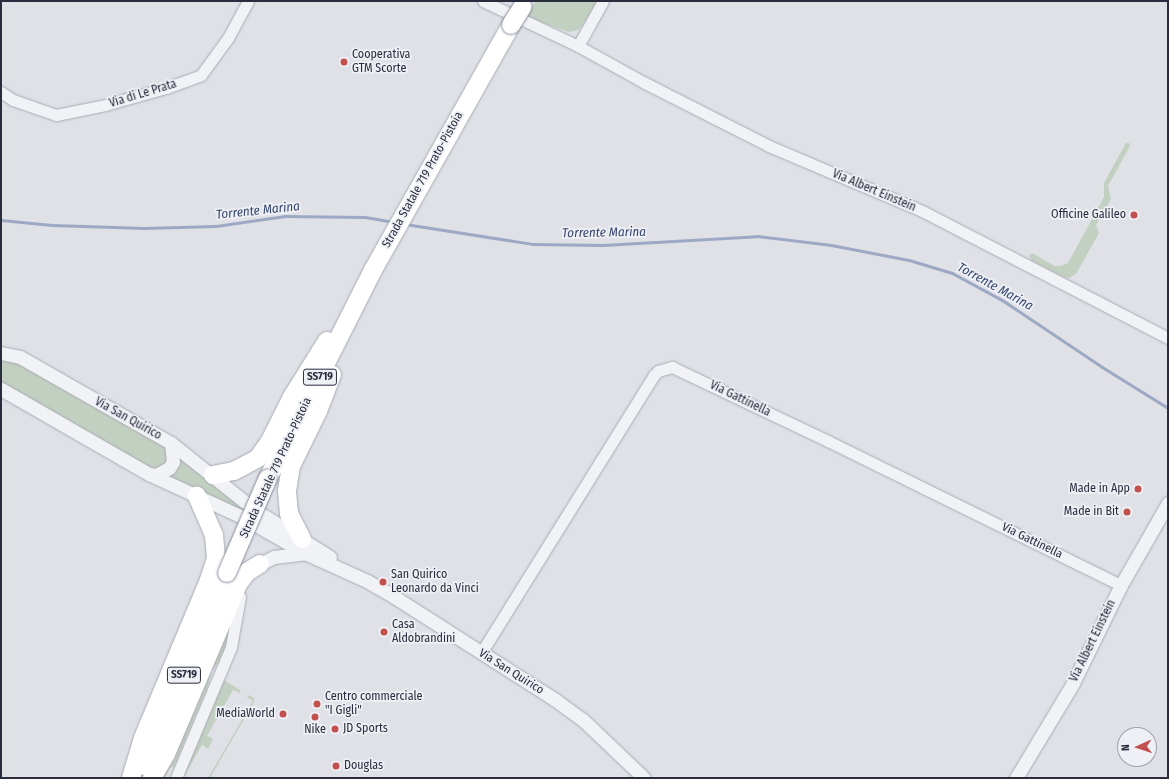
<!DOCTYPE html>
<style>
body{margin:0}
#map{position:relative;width:1169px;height:779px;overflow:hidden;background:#dfe1e7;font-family:"Fira Sans Condensed",sans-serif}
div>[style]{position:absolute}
.green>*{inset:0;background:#c2d0c1}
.stream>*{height:3px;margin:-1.5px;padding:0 1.5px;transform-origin:1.5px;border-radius:1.5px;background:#9da9c4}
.roads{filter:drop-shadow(0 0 1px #a8abb4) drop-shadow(0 0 1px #a8abb4)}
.minor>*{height:11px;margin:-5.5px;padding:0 5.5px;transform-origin:5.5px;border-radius:5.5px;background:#f1f2f6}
.tertiary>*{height:13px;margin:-6.5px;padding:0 6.5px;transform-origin:6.5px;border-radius:6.5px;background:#f1f2f6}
.trunk>*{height:18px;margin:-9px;padding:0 9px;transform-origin:9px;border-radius:9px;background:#fff}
.bridges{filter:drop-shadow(0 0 1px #888c9c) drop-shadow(0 0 1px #888c9c)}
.trunk-bridge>*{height:18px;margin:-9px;padding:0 9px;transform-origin:9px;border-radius:9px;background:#fff}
.dots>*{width:11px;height:11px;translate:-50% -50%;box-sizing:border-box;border:2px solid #eef0f5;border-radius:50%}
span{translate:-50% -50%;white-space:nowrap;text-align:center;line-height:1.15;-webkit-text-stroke:3.5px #eef0f5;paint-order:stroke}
.shield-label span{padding:1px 3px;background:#eef0f5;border:1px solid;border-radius:3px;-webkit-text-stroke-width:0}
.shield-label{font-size:11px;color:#292d3d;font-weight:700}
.poi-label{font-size:12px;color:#292d3d}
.left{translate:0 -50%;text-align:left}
.right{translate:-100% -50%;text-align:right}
.street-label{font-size:12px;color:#292d3d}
.water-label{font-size:13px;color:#37466d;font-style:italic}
.frame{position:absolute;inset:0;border:2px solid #292d3d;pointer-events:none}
.north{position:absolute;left:1117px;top:727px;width:40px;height:40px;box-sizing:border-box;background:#eef0f5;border:1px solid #9fa2ab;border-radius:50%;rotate:267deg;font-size:11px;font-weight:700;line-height:16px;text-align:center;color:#292d3d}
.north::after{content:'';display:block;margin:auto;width:14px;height:18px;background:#c2504e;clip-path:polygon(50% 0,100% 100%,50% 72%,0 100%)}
</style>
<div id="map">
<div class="green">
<i style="clip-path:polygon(536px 1px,597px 1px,582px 26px,578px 30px,569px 32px,529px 18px,527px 15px)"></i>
<i style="clip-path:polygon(1126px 143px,1129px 143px,1130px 146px,1108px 186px,1111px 199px,1096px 225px,1099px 233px,1076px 274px,1069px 278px,1064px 277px,1032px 261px,1029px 256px,1032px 253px,1055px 266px,1061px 266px,1068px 263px,1104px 197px,1104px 183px)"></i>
<i style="clip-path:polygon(9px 358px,167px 446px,169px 460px,155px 471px,1px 385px,1px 361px)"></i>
<i style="clip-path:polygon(177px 452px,265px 521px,162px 477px)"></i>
<i style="clip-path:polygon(229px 626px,226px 645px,219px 662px,212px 670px,208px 686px,174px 767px,170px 768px,165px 778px,156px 778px)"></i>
<i style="clip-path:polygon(224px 680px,240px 690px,240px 693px,233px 690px,207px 736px,213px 739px,208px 749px,202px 745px,183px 778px,181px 778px,220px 682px)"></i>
<i style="clip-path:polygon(248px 695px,254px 698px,254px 702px,210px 778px,208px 778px,253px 701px,247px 697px)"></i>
</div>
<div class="stream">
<i style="left:1px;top:220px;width:51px;rotate:5.6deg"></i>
<i style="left:52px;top:225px;width:92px;rotate:1.9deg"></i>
<i style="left:144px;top:228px;width:72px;rotate:-1.6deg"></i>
<i style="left:216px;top:226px;width:70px;rotate:-8.2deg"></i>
<i style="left:285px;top:216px;width:80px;rotate:0.7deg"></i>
<i style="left:365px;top:217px;width:29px;rotate:10deg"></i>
<i style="left:405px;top:224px;width:130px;rotate:8.9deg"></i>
<i style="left:533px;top:244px;width:70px;rotate:0.8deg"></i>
<i style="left:603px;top:245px;width:154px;rotate:-3.3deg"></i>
<i style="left:757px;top:236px;width:75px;rotate:6.9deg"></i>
<i style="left:831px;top:245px;width:79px;rotate:10.9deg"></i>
<i style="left:909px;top:260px;width:45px;rotate:16.8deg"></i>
<i style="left:952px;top:273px;width:57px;rotate:28.4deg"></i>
<i style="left:1002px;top:300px;width:120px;rotate:33.8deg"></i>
<i style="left:1102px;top:367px;width:78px;rotate:31.8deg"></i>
</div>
<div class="roads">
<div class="minor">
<i style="left:483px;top:1px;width:105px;rotate:25.3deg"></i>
<i style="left:578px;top:46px;width:77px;rotate:28.9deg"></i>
<i style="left:645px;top:83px;width:139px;rotate:26.9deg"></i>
<i style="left:769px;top:146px;width:166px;rotate:23deg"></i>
<i style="left:922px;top:211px;width:277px;rotate:27.3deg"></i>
<i style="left:578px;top:46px;width:51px;rotate:-60.9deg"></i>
<i style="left:1px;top:92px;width:14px;rotate:34deg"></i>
<i style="left:13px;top:100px;width:46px;rotate:19.2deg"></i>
<i style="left:56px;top:115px;width:50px;rotate:-11.5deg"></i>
<i style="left:105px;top:105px;width:63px;rotate:-15.6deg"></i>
<i style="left:166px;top:88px;width:37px;rotate:-20deg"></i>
<i style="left:201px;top:75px;width:46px;rotate:-53.9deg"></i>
<i style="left:228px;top:38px;width:42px;rotate:-61.6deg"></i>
<i style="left:481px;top:653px;width:327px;rotate:-58.1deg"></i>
<i style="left:654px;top:375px;width:6px;rotate:-45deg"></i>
<i style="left:658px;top:371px;width:15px;rotate:-16deg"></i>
<i style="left:672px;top:367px;width:173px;rotate:25.4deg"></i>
<i style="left:828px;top:441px;width:326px;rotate:26.2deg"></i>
<i style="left:176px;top:778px;width:142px;rotate:-67.2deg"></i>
<i style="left:231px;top:647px;width:51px;rotate:-79.8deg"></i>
</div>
<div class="tertiary">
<i style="left:1px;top:353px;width:19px;rotate:12deg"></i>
<i style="left:20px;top:357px;width:174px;rotate:29.7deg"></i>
<i style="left:171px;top:443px;width:95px;rotate:38.6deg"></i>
<i style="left:1px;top:389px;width:171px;rotate:29.9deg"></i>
<i style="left:149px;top:474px;width:100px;rotate:24.8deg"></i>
<i style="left:149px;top:474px;width:7px;rotate:8deg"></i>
<i style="left:156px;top:475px;width:15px;rotate:-28deg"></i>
<i style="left:169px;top:468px;width:7px;rotate:-56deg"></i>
<i style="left:173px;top:462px;width:19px;rotate:-96deg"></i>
<i style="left:263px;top:515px;width:79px;rotate:32.1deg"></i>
<i style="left:258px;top:526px;width:54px;rotate:29.9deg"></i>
<i style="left:305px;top:553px;width:68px;rotate:24.3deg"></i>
<i style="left:367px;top:581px;width:34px;rotate:30deg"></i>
<i style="left:396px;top:598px;width:188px;rotate:32.6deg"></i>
<i style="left:554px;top:699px;width:36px;rotate:36deg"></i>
<i style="left:583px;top:720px;width:84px;rotate:43.6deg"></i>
<i style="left:260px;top:564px;width:16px;rotate:-27deg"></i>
<i style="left:274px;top:557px;width:31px;rotate:-7deg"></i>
<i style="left:1016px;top:778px;width:111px;rotate:-59deg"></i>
<i style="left:1073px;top:683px;width:109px;rotate:-63.9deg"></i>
<i style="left:1121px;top:585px;width:95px;rotate:-60.2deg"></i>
</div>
<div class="trunk">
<i style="left:213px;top:475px;width:21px;rotate:-11deg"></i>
<i style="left:234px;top:471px;width:27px;rotate:-28deg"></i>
<i style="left:258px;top:458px;width:19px;rotate:-54deg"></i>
<i style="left:269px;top:443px;width:51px;rotate:-63.4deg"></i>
<i style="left:292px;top:397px;width:66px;rotate:-58deg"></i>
<i style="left:268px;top:478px;width:233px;rotate:-63.2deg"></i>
<i style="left:373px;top:270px;width:281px;rotate:-60.6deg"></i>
<i style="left:302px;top:539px;width:28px;rotate:-117deg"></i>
<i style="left:289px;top:514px;width:23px;rotate:-95deg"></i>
<i style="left:287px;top:491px;width:25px;rotate:-81deg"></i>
<i style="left:291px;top:466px;width:61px;rotate:-63.9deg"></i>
<i style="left:318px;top:411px;width:39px;rotate:-69deg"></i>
<i style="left:145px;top:766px;width:210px;rotate:-67deg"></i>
<i style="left:131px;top:778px;width:42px;rotate:-73.3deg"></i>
<i style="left:143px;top:738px;width:171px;rotate:-67.3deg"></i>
<i style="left:209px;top:580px;width:23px;rotate:-72deg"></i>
<i style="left:216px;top:558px;width:23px;rotate:-95deg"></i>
<i style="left:214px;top:535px;width:43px;rotate:-113.6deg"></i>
<i style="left:152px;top:778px;width:28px;rotate:-60deg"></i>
<i style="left:166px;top:754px;width:185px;rotate:-67deg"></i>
<i style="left:238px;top:584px;width:15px;rotate:-53deg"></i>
<i style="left:247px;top:572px;width:15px;rotate:-32deg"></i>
</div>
</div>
<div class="bridges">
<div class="trunk-bridge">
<i style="left:511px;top:25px;width:22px;rotate:-58deg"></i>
<i style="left:227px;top:573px;width:103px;rotate:-66.7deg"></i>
</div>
</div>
<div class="dots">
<i style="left:344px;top:62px;background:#c2504e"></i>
<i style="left:1134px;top:215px;background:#c2504e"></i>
<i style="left:1138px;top:489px;background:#c2504e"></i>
<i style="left:1127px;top:512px;background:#c2504e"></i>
<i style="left:383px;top:582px;background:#c2504e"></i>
<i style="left:384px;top:632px;background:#c2504e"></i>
<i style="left:317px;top:704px;background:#c2504e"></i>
<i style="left:283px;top:714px;background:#c2504e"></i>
<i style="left:315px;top:717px;background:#c2504e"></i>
<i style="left:335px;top:729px;background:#c2504e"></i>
<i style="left:336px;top:766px;background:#c2504e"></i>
</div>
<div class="shield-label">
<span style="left:320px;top:377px">SS719</span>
<span style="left:184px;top:675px">SS719</span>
</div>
<div class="poi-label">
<span class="left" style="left:352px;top:62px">Cooperativa<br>GTM Scorte</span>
<span class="right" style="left:1126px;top:215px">Officine Galileo</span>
<span class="right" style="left:1130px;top:489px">Made in App</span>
<span class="right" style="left:1119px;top:512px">Made in Bit</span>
<span class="left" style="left:391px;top:582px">San Quirico<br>Leonardo da Vinci</span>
<span class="left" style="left:392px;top:632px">Casa<br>Aldobrandini</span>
<span class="left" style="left:325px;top:704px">Centro commerciale<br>"I Gigli"</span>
<span class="right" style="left:275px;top:714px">MediaWorld</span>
<span class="left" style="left:343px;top:729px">JD Sports</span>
<span style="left:315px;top:730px">Nike</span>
<span class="left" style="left:344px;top:766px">Douglas</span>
</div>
<div class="street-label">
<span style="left:143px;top:94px;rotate:-17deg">Via di Le Prata</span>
<span style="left:423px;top:180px;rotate:-61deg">Strada Statale 719 Prato-Pistoia</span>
<span style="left:874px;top:191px;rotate:23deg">Via Albert Einstein</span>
<span style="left:740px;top:399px;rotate:26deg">Via Gattinella</span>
<span style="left:128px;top:419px;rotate:29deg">Via San Quirico</span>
<span style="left:276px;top:468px;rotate:-65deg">Strada Statale 719 Prato-Pistoia</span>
<span style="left:1032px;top:541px;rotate:26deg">Via Gattinella</span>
<span style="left:1093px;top:641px;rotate:-64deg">Via Albert Einstein</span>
<span style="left:511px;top:672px;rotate:32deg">Via San Quirico</span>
</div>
<div class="water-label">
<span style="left:258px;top:211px;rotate:-6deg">Torrente Marina</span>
<span style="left:604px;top:233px;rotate:-1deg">Torrente Marina</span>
<span style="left:995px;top:287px;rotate:29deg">Torrente Marina</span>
</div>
<div class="frame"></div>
<div class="north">N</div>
</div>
